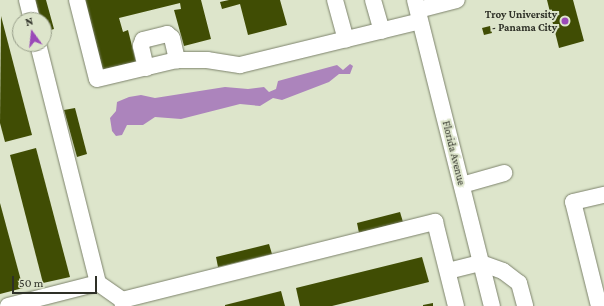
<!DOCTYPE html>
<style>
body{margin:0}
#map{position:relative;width:604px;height:306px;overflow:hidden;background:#dde5cb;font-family:"Crimson Pro",serif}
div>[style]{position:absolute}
.water>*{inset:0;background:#ac84bc}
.building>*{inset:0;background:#404d04}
.roads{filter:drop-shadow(0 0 1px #7d836c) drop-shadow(0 0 1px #7d836c)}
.minor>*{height:16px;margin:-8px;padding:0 8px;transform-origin:8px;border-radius:8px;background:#fff}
.dots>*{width:11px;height:11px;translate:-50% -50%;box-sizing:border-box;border:2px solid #dde5cb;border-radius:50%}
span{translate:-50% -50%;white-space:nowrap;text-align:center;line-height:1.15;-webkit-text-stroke:4px #dde5cb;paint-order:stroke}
.poi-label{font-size:11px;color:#2e3027;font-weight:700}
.right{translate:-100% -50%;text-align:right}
.street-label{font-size:11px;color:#2e3027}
.north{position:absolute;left:12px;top:12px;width:40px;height:40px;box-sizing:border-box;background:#dde5cb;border:1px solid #979d89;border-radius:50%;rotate:345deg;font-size:11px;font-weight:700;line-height:16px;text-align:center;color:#2e3027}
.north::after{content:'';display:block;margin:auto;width:14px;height:18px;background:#9a49b8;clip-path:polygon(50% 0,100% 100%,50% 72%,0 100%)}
.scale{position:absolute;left:12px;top:276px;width:85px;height:18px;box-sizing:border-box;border:2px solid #2e3027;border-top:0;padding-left:5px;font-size:12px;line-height:14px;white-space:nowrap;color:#2e3027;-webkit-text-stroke:3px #dde5cb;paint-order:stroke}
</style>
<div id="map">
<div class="water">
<i style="clip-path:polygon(350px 64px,353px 66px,350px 74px,339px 74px,329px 82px,282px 100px,273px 98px,260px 106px,240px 104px,181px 119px,155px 117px,143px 125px,127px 125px,122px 135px,116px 136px,112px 131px,110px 118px,116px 111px,117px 102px,129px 97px,141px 95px,155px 98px,225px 87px,248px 89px,264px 87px,269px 92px,276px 89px,278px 81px,337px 65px,343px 70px)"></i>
</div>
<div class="building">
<i style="clip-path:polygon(35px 0,46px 0,54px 29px,44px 32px,44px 20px,41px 20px)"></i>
<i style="clip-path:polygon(83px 0,201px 0,211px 39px,184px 46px,174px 10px,181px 9px,180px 3px,119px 18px,123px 32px,128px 30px,136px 62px,101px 70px)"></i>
<i style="clip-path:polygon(229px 0,280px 0,287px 25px,248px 35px,240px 4px,222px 9px,220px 2px)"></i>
<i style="clip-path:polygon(547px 0,573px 0,584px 41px,559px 48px)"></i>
<i style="clip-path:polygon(1px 16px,32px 135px,5px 142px,0 123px)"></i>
<i style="clip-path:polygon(490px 26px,492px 33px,484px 35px,482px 28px)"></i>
<i style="clip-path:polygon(75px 108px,87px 154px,77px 157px,64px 110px)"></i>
<i style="clip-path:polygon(36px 148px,70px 277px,43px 283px,10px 155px)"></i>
<i style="clip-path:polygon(0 203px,23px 288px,0 294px)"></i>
<i style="clip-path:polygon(400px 212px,403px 222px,359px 233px,357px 223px)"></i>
<i style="clip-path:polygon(269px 244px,272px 254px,218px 267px,216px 257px)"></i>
<i style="clip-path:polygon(422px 257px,429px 282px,332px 306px,300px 306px,296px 288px)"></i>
<i style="clip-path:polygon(281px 291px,285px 306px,225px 306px,225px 305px)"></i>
<i style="clip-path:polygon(433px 303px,433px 306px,423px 306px,423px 305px)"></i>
</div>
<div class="roads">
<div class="minor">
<i style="left:27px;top:0;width:21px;rotate:76deg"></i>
<i style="left:77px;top:0;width:81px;rotate:75.8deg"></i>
<i style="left:97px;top:79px;width:82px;rotate:-13.4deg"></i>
<i style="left:177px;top:60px;width:30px"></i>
<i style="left:207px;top:60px;width:33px;rotate:9deg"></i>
<i style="left:240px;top:65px;width:185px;rotate:-13.7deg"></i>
<i style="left:335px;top:0;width:41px;rotate:74.6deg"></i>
<i style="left:373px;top:0;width:32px;rotate:74deg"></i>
<i style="left:415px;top:0;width:316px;rotate:75.9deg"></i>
<i style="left:418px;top:10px;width:40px;rotate:-14.4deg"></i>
<i style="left:38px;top:44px;width:246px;rotate:75.9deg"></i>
<i style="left:146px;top:68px;width:23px;rotate:-103deg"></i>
<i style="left:141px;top:46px;width:6px;rotate:-72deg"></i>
<i style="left:143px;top:40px;width:25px;rotate:-14deg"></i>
<i style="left:167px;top:34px;width:6px;rotate:39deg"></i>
<i style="left:172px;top:38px;width:23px;rotate:77deg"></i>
<i style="left:462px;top:185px;width:44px;rotate:-15.9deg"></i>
<i style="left:448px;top:271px;width:34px;rotate:-14deg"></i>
<i style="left:481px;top:263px;width:23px;rotate:20deg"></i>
<i style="left:503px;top:271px;width:20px;rotate:37deg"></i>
<i style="left:519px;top:283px;width:24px;rotate:75deg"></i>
<i style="left:8px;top:306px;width:93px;rotate:-14.3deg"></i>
<i style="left:98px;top:283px;width:29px;rotate:35deg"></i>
<i style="left:123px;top:306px;width:6px;rotate:-99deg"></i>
<i style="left:122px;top:300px;width:323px;rotate:-14deg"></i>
<i style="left:435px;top:222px;width:87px;rotate:76deg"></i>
<i style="left:599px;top:306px;width:107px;rotate:-104deg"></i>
<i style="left:573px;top:202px;width:32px;rotate:-13deg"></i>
</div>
</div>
<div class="dots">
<i style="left:565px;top:21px;background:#9a49b8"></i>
</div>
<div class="poi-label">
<span class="right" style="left:557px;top:21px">Troy University<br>- Panama City</span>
</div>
<div class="street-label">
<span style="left:454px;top:153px;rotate:76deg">Florida Avenue</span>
</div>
<div class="north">N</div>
<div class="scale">50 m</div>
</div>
